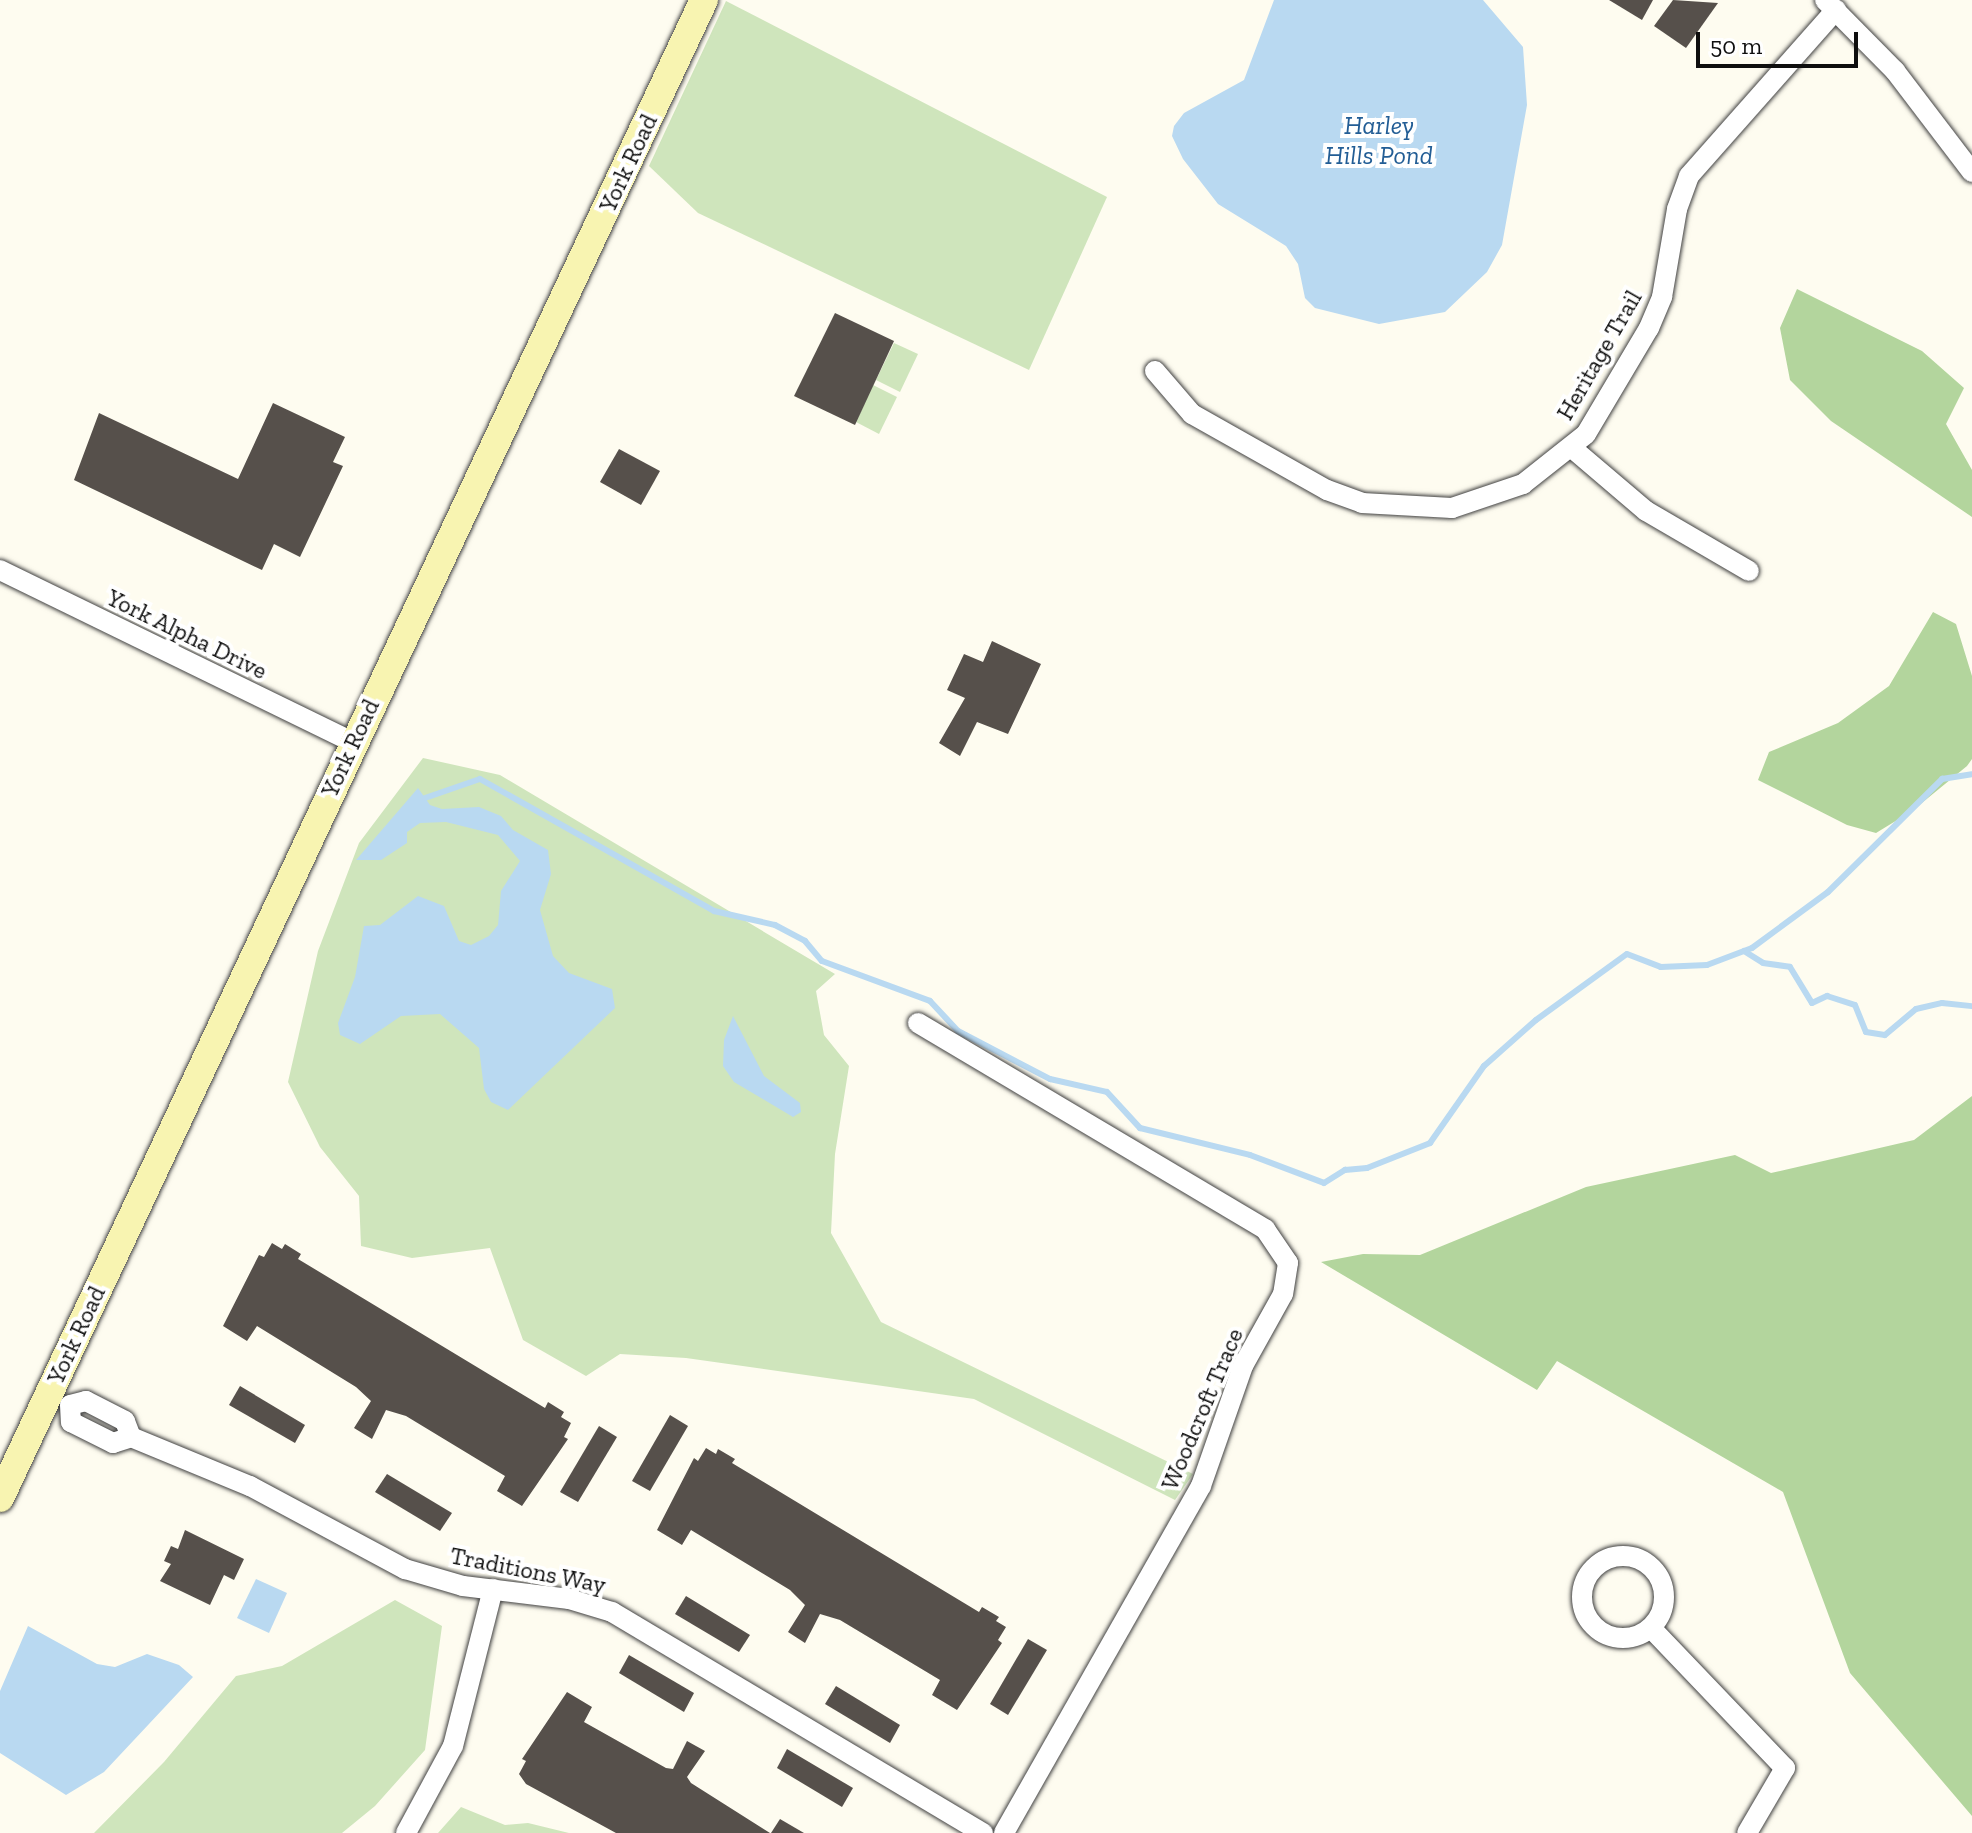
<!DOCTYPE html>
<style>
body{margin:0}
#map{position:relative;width:1972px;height:1833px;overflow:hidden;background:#fefcf0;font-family:"Zilla Slab",serif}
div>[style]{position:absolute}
.green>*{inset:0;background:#cfe5bc}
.forest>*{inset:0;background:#b3d59d}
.water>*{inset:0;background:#b9d9f1}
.stream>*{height:6px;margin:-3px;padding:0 3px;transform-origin:3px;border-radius:3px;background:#b9d9f1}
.building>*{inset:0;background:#56504b}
.roads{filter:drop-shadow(0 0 2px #414141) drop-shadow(0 0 2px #414141)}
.street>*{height:20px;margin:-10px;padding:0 10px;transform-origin:10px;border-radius:10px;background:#fff}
.street>.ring{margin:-10px;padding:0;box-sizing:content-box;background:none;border:20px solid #fff;border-radius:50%}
.secondary>*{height:28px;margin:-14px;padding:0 14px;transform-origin:14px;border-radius:14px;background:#f8f4b1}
span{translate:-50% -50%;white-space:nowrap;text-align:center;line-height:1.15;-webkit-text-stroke:8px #fff;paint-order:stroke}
.street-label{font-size:24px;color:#0e0e0e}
.water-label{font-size:26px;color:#225d95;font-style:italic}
.scale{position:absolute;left:1696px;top:32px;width:162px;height:36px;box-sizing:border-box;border:4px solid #0e0e0e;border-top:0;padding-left:10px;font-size:24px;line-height:28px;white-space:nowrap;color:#0e0e0e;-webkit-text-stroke:6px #fff;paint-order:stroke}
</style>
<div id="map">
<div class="green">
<i style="clip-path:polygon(726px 1px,1107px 197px,1029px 370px,698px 213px,649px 166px)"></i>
<i style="clip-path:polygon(894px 343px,918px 354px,900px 392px,876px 380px)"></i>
<i style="clip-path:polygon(873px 385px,897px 397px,879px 434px,856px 422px)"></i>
<i style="clip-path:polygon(423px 758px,500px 775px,835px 974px,816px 991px,824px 1035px,849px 1066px,835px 1154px,831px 1233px,881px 1322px,1193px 1474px,1175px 1500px,974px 1399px,686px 1358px,620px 1354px,586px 1376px,523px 1340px,490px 1248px,412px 1258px,361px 1246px,359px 1196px,320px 1147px,288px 1082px,318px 951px,359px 843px)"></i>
<i style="clip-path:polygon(395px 1600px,442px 1626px,425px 1750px,375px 1806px,342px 1833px,94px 1833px,164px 1762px,236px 1676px,282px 1666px)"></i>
<i style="clip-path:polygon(461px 1807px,505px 1825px,528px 1823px,569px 1833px,438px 1833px)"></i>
</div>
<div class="forest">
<i style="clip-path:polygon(1797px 289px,1922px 351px,1964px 388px,1946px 424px,1972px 470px,1972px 517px,1831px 421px,1790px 380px,1780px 328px)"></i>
<i style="clip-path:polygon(1933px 612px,1956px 624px,1972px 676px,1972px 759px,1967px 766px,1912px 811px,1876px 833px,1847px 825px,1758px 780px,1769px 752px,1838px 723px,1889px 686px)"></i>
<i style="clip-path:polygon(1972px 1096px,1972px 1816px,1850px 1673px,1783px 1492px,1557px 1361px,1537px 1390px,1321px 1262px,1363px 1254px,1420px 1255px,1586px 1187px,1735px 1155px,1771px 1173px,1914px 1140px)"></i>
</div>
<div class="water">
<i style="clip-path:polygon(1274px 0,1483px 0,1523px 47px,1527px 105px,1502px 245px,1487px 272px,1445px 312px,1379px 324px,1315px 308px,1305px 298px,1298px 264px,1286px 246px,1218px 204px,1183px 159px,1172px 136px,1174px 126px,1184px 113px,1244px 80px)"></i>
<i style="clip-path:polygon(418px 788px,430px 805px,442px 809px,479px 807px,501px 816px,513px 830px,548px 850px,551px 874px,540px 910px,553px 956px,569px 973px,612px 989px,615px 1008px,508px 1110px,491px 1102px,484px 1089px,479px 1048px,440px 1014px,401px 1016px,360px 1044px,340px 1035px,338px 1023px,355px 977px,364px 926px,380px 925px,418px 896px,444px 906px,459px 941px,471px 945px,489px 936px,498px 925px,501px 891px,520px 861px,498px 835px,446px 822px,420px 823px,407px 832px,407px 843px,381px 860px,356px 860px)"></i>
<i style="clip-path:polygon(733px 1016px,764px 1076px,800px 1103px,801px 1112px,793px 1117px,734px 1082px,723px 1066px,724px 1040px)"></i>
<i style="clip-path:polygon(256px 1579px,287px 1593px,269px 1633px,237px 1618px)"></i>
<i style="clip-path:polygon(28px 1626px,97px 1664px,115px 1667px,147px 1654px,179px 1665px,193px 1677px,104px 1772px,66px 1795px,0 1753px,0 1691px)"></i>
</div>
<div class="stream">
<i style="left:425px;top:798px;width:58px;rotate:-19.1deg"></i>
<i style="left:480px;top:779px;width:269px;rotate:29.4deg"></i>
<i style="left:714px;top:911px;width:63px;rotate:12.9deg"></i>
<i style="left:775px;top:925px;width:34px;rotate:28deg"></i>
<i style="left:805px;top:941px;width:26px;rotate:50deg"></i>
<i style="left:822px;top:961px;width:115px;rotate:20.3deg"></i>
<i style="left:930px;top:1001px;width:41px;rotate:47deg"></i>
<i style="left:958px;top:1031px;width:104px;rotate:27.6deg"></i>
<i style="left:1050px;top:1079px;width:58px;rotate:12.8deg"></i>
<i style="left:1107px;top:1092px;width:49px;rotate:47.5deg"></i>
<i style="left:1140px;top:1128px;width:113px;rotate:13.8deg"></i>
<i style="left:1250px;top:1155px;width:79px;rotate:20.7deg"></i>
<i style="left:1324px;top:1183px;width:25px;rotate:-32deg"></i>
<i style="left:1345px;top:1170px;width:22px;rotate:-5deg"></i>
<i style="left:1367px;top:1168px;width:68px;rotate:-21.6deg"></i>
<i style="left:1430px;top:1143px;width:94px;rotate:-55deg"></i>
<i style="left:1484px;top:1066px;width:69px;rotate:-41.5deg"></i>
<i style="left:1536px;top:1020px;width:112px;rotate:-36deg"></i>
<i style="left:1627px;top:954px;width:36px;rotate:21deg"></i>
<i style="left:1661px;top:967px;width:46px;rotate:-2.5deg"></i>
<i style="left:1707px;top:965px;width:48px;rotate:-20.7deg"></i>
<i style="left:1752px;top:948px;width:94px;rotate:-36.4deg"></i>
<i style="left:1828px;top:892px;width:161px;rotate:-44.7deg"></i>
<i style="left:1942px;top:779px;width:30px;rotate:-9deg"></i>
<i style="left:1744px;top:951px;width:22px;rotate:32deg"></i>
<i style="left:1763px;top:963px;width:27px;rotate:8deg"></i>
<i style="left:1790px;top:967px;width:42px;rotate:58.6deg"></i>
<i style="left:1812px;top:1003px;width:17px;rotate:-25deg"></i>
<i style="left:1827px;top:996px;width:29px;rotate:18deg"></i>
<i style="left:1855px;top:1005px;width:29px;rotate:68deg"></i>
<i style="left:1866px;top:1032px;width:19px;rotate:9deg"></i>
<i style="left:1885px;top:1035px;width:40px;rotate:-40deg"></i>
<i style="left:1916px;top:1009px;width:27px;rotate:-13deg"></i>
<i style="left:1942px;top:1003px;width:30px;rotate:6deg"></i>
</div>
<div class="building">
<i style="clip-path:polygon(1609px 0,1653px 0,1642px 20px)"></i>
<i style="clip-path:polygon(1673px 0,1718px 3px,1686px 48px,1654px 26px)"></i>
<i style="clip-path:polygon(835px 313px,894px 341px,855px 425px,794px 396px)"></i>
<i style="clip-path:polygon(273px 403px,345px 437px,333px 462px,343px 466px,300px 557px,274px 544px,262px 570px,74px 480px,99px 413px,238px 479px)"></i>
<i style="clip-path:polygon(619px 449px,660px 471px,641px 505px,600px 482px)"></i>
<i style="clip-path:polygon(992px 641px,1041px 664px,1008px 734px,977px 722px,960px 756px,939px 743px,965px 698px,947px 690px,964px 654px,983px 662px)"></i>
<i style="clip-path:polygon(272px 1243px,282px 1249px,285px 1244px,301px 1254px,298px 1259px,545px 1408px,548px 1402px,564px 1412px,561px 1417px,571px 1423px,564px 1437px,568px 1439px,522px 1506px,497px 1491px,505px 1476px,406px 1416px,386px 1410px,372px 1439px,354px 1428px,371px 1401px,356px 1387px,257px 1326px,247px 1341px,223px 1326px,259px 1255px,264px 1257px)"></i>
<i style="clip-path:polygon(240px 1386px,305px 1425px,295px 1443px,229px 1405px)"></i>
<i style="clip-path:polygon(670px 1415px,688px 1426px,650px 1491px,632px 1481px)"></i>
<i style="clip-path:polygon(599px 1426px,617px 1437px,578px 1502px,560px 1492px)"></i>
<i style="clip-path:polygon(706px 1448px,716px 1454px,718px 1449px,735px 1459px,732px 1463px,979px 1612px,982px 1607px,999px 1617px,996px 1621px,1006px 1627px,998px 1640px,1002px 1643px,957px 1710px,932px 1695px,940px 1680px,840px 1620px,820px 1614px,805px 1643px,788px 1632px,805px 1605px,790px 1590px,691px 1530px,682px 1545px,657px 1530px,694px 1458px,698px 1461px)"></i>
<i style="clip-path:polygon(387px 1474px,452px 1513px,440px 1531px,375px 1492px)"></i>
<i style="clip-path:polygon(185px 1530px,244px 1559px,234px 1580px,224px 1575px,210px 1605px,160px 1581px,171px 1564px,164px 1561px,171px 1546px,178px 1549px)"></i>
<i style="clip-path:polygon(686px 1596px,750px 1635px,739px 1652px,675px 1614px)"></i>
<i style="clip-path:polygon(1028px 1639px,1047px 1650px,1008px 1715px,990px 1704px)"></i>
<i style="clip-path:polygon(629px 1655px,694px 1693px,684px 1712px,619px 1673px)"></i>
<i style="clip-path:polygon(836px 1686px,900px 1725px,890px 1743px,825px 1704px)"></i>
<i style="clip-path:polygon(567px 1692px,592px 1707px,584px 1722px,666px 1768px,673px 1769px,687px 1741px,705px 1751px,687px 1777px,691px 1783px,770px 1833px,616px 1833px,526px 1784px,519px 1774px,526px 1761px,522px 1759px)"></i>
<i style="clip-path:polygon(787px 1749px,853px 1788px,842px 1807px,777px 1768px)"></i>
<i style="clip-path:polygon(780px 1819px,804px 1833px,771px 1833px)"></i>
</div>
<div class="roads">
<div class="street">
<i style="left:1825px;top:0;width:100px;rotate:45.4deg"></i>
<i style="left:1895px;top:71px;width:127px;rotate:52.7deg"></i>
<i style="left:1155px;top:371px;width:57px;rotate:49.3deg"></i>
<i style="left:1192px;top:414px;width:155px;rotate:29.4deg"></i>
<i style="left:1327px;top:490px;width:37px;rotate:20deg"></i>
<i style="left:1362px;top:503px;width:90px;rotate:3.2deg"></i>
<i style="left:1452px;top:508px;width:75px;rotate:-18.7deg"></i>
<i style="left:1523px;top:484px;width:80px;rotate:-38.4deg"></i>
<i style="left:1586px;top:434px;width:123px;rotate:-59.3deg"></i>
<i style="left:1649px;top:328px;width:34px;rotate:-67deg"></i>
<i style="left:1662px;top:297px;width:89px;rotate:-80.3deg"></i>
<i style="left:1677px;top:209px;width:35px;rotate:-70deg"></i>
<i style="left:1689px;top:176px;width:222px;rotate:-48.5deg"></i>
<i style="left:1572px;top:448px;width:97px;rotate:40.4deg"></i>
<i style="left:1646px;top:511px;width:119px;rotate:30.2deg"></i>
<i style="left:0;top:570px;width:393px;rotate:26deg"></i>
<i style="left:918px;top:1023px;width:404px;rotate:30.7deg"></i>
<i style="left:1265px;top:1229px;width:41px;rotate:55.9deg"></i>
<i style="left:1288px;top:1263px;width:31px;rotate:99deg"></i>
<i style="left:1283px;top:1294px;width:82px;rotate:119.1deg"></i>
<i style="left:1243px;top:1366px;width:127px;rotate:109.3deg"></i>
<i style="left:1201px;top:1486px;width:399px;rotate:119.6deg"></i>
<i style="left:131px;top:1437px;width:17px;rotate:-111deg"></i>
<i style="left:125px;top:1421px;width:44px;rotate:-152.9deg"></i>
<i style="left:86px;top:1401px;width:16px;rotate:166deg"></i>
<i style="left:70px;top:1405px;width:17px;rotate:87deg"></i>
<i style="left:71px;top:1422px;width:47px;rotate:26.6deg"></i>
<i style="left:113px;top:1443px;width:19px;rotate:-18deg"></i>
<i style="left:131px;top:1437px;width:129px;rotate:22.4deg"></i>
<i style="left:250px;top:1486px;width:176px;rotate:28.2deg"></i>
<i style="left:405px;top:1569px;width:60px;rotate:16.3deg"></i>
<i style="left:463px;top:1586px;width:107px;rotate:7deg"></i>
<i style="left:569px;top:1599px;width:45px;rotate:16.8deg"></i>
<i style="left:612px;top:1612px;width:432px;rotate:30.8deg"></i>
<i class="ring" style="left:1582px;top:1556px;width:62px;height:62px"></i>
<i style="left:1651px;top:1628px;width:194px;rotate:46.3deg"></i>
<i style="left:1785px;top:1768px;width:75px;rotate:120.3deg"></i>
<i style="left:406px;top:1833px;width:99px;rotate:-61.6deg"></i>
<i style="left:453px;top:1746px;width:162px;rotate:-75.7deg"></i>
</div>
<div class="secondary">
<i style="left:0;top:1498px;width:1655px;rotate:-64.83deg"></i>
</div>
</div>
<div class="street-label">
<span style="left:628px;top:163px;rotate:-65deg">York Road</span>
<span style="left:1599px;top:355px;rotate:-60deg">Heritage Trail</span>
<span style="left:187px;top:634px;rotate:26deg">York Alpha Drive</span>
<span style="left:350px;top:748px;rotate:-65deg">York Road</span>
<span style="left:76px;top:1335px;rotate:-65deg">York Road</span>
<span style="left:1202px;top:1409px;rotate:-67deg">Woodcroft Trace</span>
<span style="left:528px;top:1570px;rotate:11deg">Traditions Way</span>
</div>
<div class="water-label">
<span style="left:1379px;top:141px">Harley<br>Hills Pond</span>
</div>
<div class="scale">50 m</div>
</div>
